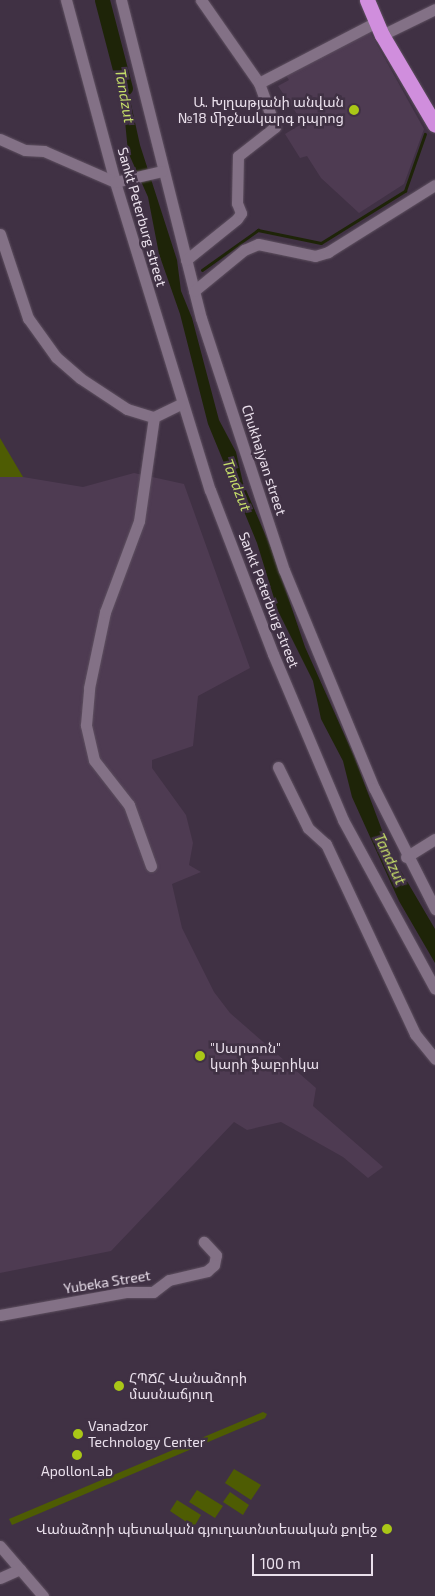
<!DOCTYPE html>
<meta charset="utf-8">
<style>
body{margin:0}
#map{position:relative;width:435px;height:1596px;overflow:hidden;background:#403144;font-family:"Exo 2","Noto Sans Armenian",sans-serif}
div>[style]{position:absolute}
.built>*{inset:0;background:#4e3b52}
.green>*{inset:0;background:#4e5c03}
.water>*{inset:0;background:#1e2408}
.stream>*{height:2.5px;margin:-1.25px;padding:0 1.25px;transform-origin:1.25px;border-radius:1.25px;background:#1e2408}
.river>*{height:15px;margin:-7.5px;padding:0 7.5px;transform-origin:7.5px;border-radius:7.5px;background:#1e2408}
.roads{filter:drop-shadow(0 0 1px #5e5060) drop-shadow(0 0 1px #5e5060)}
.minor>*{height:11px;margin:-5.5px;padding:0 5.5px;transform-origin:5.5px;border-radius:5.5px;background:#837186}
.highway>*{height:15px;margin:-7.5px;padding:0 7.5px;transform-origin:7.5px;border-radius:7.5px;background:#d08edd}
.dots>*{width:14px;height:14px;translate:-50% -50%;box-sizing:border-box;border:2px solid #403144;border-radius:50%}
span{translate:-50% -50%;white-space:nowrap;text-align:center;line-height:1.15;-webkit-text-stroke:5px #403144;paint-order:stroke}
.poi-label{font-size:14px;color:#eae0ec}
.right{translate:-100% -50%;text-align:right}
.left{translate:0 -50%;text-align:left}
.street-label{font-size:14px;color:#eae0ec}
.water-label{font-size:15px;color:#c6df69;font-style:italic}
.scale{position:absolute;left:252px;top:1554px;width:121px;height:22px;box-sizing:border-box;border:2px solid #eae0ec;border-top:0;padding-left:6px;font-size:15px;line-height:18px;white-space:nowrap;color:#eae0ec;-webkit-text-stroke:4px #403144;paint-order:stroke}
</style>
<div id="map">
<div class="built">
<i style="clip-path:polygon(370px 32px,424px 129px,404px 184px,359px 213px,321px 178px,307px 156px,300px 158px,285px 134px,303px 123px,278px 86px,289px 80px,285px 74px)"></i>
<i style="clip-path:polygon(134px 473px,184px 484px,250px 668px,198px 696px,193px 746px,152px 760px,152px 768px,186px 815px,193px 843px,189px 865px,201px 872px,172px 884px,182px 928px,214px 992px,230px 1013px,316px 1088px,313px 1106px,383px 1167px,368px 1178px,343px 1157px,281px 1122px,247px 1130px,234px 1122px,111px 1251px,0 1273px,0 477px,23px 477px,83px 487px)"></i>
</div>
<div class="green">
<i style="clip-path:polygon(0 438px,23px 477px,0 477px)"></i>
<i style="clip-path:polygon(263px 1412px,267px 1414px,265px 1418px,12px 1525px,9px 1519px)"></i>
<i style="clip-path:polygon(234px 1469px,261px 1485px,251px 1500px,225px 1483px)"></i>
<i style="clip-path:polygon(197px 1490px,223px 1506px,215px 1518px,189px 1502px)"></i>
<i style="clip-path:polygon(230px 1492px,249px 1505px,243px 1515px,223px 1502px)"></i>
<i style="clip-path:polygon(177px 1500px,201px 1515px,194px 1527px,170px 1511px)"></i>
</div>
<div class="water">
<i style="clip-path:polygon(123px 68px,140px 145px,177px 260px,181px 291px,192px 318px,219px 420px,236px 452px,243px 483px,272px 550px,305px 647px,354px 756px,391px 854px,435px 929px,435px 963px,399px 901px,352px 797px,343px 761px,321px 719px,313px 681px,278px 611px,257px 543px,208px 424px,180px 314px,159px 254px,148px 197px,128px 152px,120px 69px)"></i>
</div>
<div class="stream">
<i style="left:202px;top:270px;width:69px;rotate:-35.5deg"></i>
<i style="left:258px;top:230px;width:64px;rotate:11.7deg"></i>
<i style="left:321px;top:243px;width:99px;rotate:-31.8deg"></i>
<i style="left:405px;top:191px;width:60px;rotate:-70.7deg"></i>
</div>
<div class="river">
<i style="left:102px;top:0;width:91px;rotate:75.4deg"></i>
</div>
<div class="roads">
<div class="minor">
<i style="left:66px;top:0;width:188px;rotate:74.9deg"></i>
<i style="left:115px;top:182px;width:322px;rotate:72.9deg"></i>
<i style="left:210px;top:490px;width:176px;rotate:69deg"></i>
<i style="left:273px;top:654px;width:180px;rotate:67.1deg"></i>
<i style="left:343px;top:820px;width:192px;rotate:61.4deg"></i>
<i style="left:121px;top:0;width:328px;rotate:75.9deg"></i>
<i style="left:201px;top:318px;width:265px;rotate:71.8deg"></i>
<i style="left:284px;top:570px;width:236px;rotate:67.6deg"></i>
<i style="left:374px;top:788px;width:136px;rotate:63.2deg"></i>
<i style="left:201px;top:0;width:101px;rotate:55.1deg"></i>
<i style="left:382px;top:35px;width:59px;rotate:-26.1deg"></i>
<i style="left:0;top:139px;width:27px;rotate:24deg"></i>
<i style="left:25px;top:150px;width:19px;rotate:3deg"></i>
<i style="left:44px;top:151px;width:77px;rotate:23.6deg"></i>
<i style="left:115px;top:182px;width:48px;rotate:-13.2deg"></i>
<i style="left:0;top:234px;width:89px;rotate:71.6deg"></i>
<i style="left:28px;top:318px;width:48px;rotate:54.3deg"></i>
<i style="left:56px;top:357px;width:32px;rotate:41deg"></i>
<i style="left:80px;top:378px;width:56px;rotate:33.4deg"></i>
<i style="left:127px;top:409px;width:28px;rotate:17deg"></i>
<i style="left:154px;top:417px;width:30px;rotate:-26deg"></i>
<i style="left:186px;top:260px;width:65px;rotate:-38.8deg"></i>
<i style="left:237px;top:219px;width:7px;rotate:-56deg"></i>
<i style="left:241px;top:213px;width:11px;rotate:-112deg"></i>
<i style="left:237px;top:203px;width:47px;rotate:-88.8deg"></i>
<i style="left:238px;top:156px;width:47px;rotate:-38.1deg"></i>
<i style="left:275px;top:127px;width:47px;rotate:-110deg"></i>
<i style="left:259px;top:83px;width:132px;rotate:-27.5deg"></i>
<i style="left:194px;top:291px;width:65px;rotate:-39.4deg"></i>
<i style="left:244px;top:250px;width:15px;rotate:-23deg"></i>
<i style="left:258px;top:244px;width:58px;rotate:11.9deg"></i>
<i style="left:315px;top:256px;width:14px;rotate:-17deg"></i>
<i style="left:328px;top:252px;width:126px;rotate:-32.1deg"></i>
<i style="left:278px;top:767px;width:68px;rotate:63.8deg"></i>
<i style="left:308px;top:828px;width:24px;rotate:42deg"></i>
<i style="left:326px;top:844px;width:210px;rotate:64.9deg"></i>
<i style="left:415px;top:1034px;width:32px;rotate:51deg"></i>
<i style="left:406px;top:857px;width:34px;rotate:-32deg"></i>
<i style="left:151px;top:866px;width:65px;rotate:-109.8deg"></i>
<i style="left:129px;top:805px;width:57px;rotate:-127.9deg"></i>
<i style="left:94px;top:760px;width:36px;rotate:-103deg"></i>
<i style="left:86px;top:725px;width:37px;rotate:-85deg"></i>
<i style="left:89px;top:688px;width:78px;rotate:-78.1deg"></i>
<i style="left:105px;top:612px;width:97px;rotate:-69.5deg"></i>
<i style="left:139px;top:521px;width:105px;rotate:-81.8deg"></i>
<i style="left:0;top:1315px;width:129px;rotate:-10.3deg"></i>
<i style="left:127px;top:1292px;width:26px"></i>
<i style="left:153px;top:1292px;width:20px;rotate:-37deg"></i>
<i style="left:169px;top:1280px;width:39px;rotate:-13deg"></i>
<i style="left:207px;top:1271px;width:9px;rotate:-41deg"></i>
<i style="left:214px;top:1265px;width:10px;rotate:-79deg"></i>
<i style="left:216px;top:1255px;width:18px;rotate:-133deg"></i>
<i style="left:0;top:1546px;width:66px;rotate:49.3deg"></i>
<i style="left:0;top:1578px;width:22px;rotate:-24deg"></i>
</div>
<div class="highway">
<i style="left:367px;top:0;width:38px;rotate:67deg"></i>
<i style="left:382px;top:35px;width:104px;rotate:59.5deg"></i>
</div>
</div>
<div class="dots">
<i style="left:354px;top:110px;background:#aac717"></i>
<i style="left:200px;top:1056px;background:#aac717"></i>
<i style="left:119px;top:1386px;background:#aac717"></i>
<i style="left:78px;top:1434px;background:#aac717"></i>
<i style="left:77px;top:1455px;background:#aac717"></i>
<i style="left:387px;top:1529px;background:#aac717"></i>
</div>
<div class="poi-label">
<span class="right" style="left:344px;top:110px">Ա. Խլղաթյանի անվան<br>№18 միջնակարգ դպրոց</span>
<span class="left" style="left:210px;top:1056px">"Սարտոն"<br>կարի ֆաբրիկա</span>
<span class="left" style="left:129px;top:1386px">ՀՊՃՀ Վանաձորի<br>մասնաճյուղ</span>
<span class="left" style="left:88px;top:1434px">Vanadzor<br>Technology Center</span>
<span style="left:77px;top:1471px">ApollonLab</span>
<span class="right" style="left:377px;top:1529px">Վանաձորի պետական գյուղատնտեսական քոլեջ</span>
</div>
<div class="street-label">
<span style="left:142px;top:217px;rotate:74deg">Sankt Peterburg street</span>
<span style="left:264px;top:460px;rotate:72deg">Chukhajyan street</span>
<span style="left:269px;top:600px;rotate:69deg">Sankt Peterburg street</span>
<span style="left:107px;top:1282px;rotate:-9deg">Yubeka Street</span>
</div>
<div class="water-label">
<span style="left:125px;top:96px;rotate:80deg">Tandzut</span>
<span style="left:237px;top:485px;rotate:69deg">Tandzut</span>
<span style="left:390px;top:859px;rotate:65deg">Tandzut</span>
</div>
<div class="scale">100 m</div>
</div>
